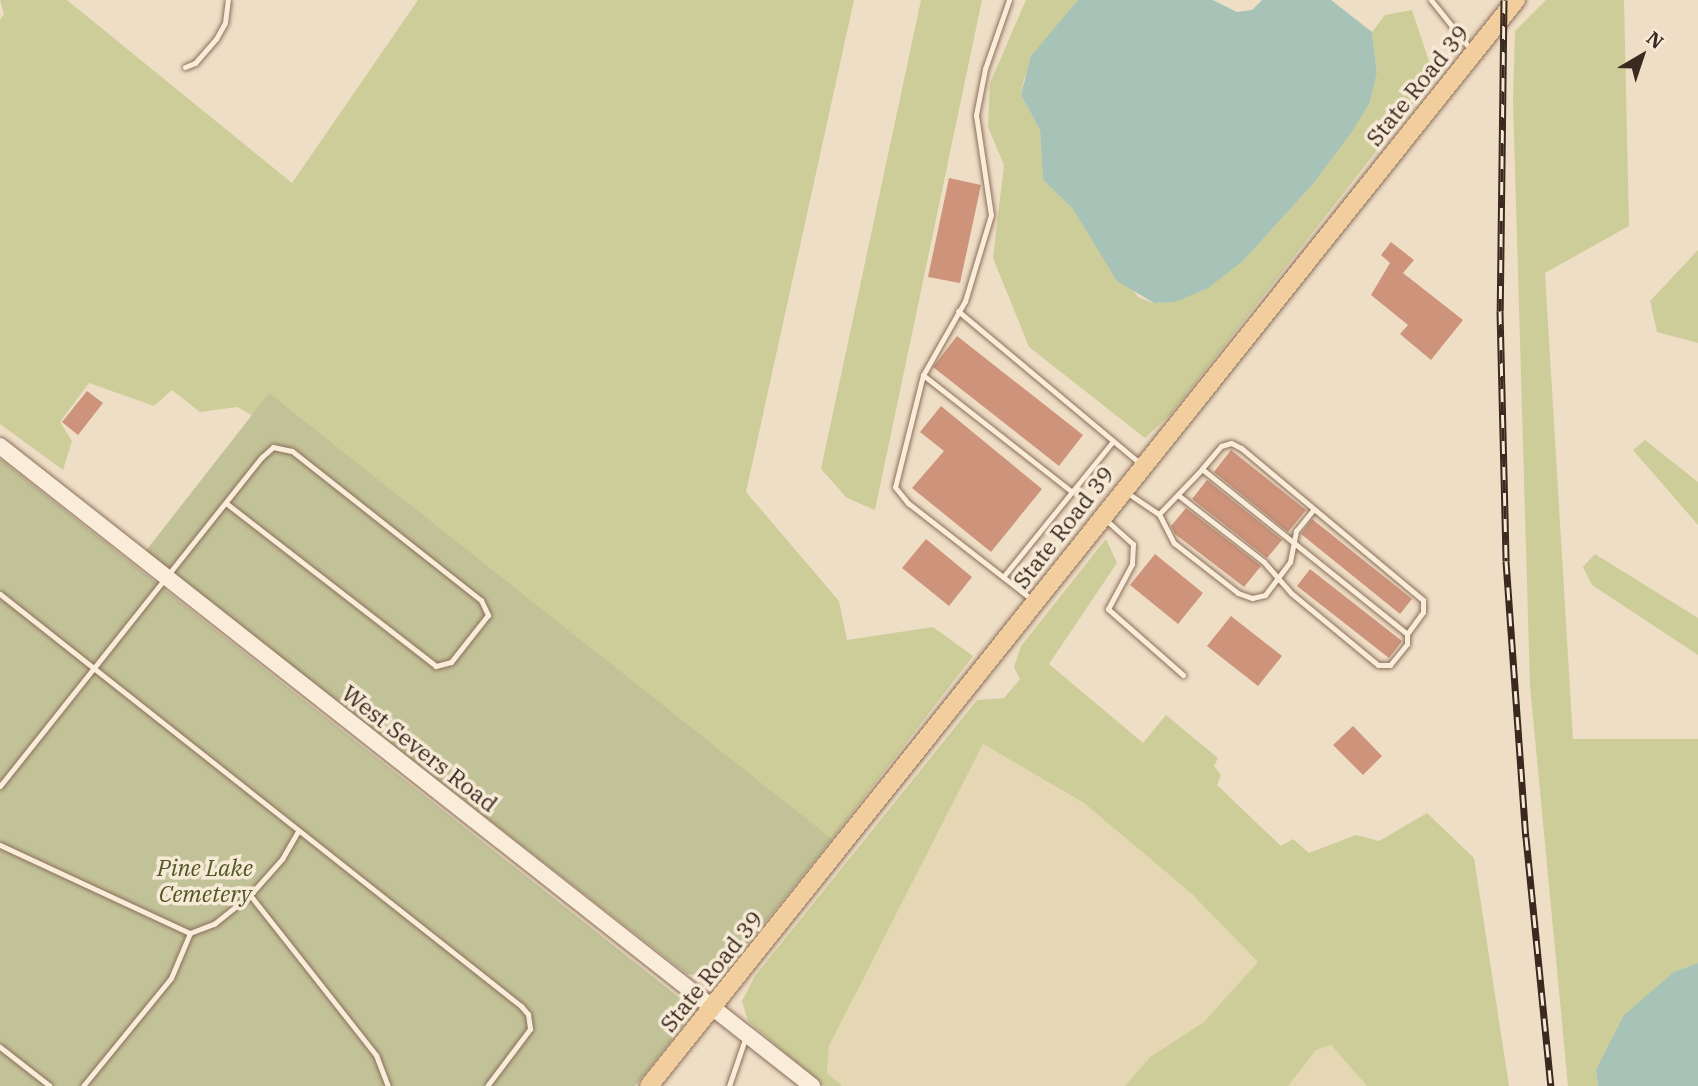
<!DOCTYPE html>
<style>
body{margin:0}
#map{position:relative;width:1698px;height:1086px;overflow:hidden;background:#efdec6;font-family:"IBM Plex Serif",serif}
div>[style]{position:absolute}
.farmland>*{inset:0;background:#e5d7b3}
.green>*{inset:0;background:#cdcd99}
.cemetery>*{inset:0;background:#c2c298}
.water>*{inset:0;background:#a7c2b7}
.building>*{inset:0;background:#cd947b}
.roads{filter:drop-shadow(0 0 2px #8a6f5b) drop-shadow(0 0 2px #8a6f5b)}
.lane>*{height:5px;margin:-2.5px;padding:0 2.5px;transform-origin:2.5px;border-radius:2.5px;background:#f9ecd9}
.secondary>*{height:16px;margin:-8px;padding:0 8px;transform-origin:8px;border-radius:8px;background:#f9ecd9}
.primary>*{height:18px;margin:-9px;padding:0 9px;transform-origin:9px;border-radius:9px;background:#f2ce9e}
.rail>*{height:7px;margin-top:-3.5px;transform-origin:0;background:repeating-linear-gradient(90deg,#f6e9d5 0 13px,#3a291f 0 26px);box-sizing:border-box;border-block:2px solid #3a291f}
span{translate:-50% -50%;white-space:nowrap;text-align:center;line-height:1.15;-webkit-text-stroke:7px #f6e9d5;paint-order:stroke}
.street-label{font-size:23px;color:#3a291f}
.park-label{font-size:23px;color:#505725;font-style:italic}
.north{position:absolute;left:1607px;top:21px;width:70px;height:70px;-webkit-text-stroke:5px #f6e9d5;paint-order:stroke;rotate:39deg;font-size:19px;font-weight:700;line-height:28px;text-align:center;color:#3a291f}
.north::after{content:'';display:block;margin:auto;width:24px;height:32px;background:#3a291f;clip-path:polygon(50% 0,100% 100%,50% 72%,0 100%)}
</style>
<div id="map">
<div class="farmland">
<i style="clip-path:polygon(983px 744px,1084px 803px,1192px 894px,1258px 962px,1204px 1022px,1150px 1057px,1125px 1086px,842px 1086px,827px 1073px,829px 1046px)"></i>
<i style="clip-path:polygon(1331px 1045px,1367px 1086px,1288px 1086px,1316px 1049px)"></i>
</div>
<div class="green">
<i style="clip-path:polygon(0 0,67px 0,292px 183px,418px 0,854px 0,746px 492px,839px 601px,847px 640px,933px 627px,973px 656px,832px 839px,301px 442px,237px 407px,200px 412px,172px 390px,154px 406px,89px 383px,60px 422px,72px 441px,63px 470px,0 424px,0 20px,4px 14px)"></i>
<i style="clip-path:polygon(921px 0,982px 0,875px 510px,847px 498px,821px 469px)"></i>
<i style="clip-path:polygon(1026px 0,1078px 0,1024px 79px,1021px 95px,1040px 130px,1043px 180px,1073px 209px,1138px 297px,1153px 303px,1174px 302px,1244px 260px,1313px 184px,1370px 102px,1377px 73px,1372px 32px,1385px 15px,1412px 10px,1434px 77px,1171px 414px,1145px 438px,1029px 347px,993px 258px,1004px 165px,988px 127px,990px 83px)"></i>
<i style="clip-path:polygon(1546px 0,1624px 0,1629px 226px,1545px 273px,1573px 739px,1698px 739px,1698px 963px,1674px 972px,1596px 1070px,1598px 1086px,1568px 1086px,1530px 686px,1513px 101px,1515px 31px)"></i>
<i style="clip-path:polygon(1698px 250px,1698px 343px,1657px 332px,1650px 301px)"></i>
<i style="clip-path:polygon(1645px 440px,1698px 482px,1698px 525px,1633px 450px)"></i>
<i style="clip-path:polygon(1106px 539px,1117px 563px,1049px 664px,1143px 743px,1166px 715px,1218px 758px,1214px 766px,1221px 775px,1217px 785px,1281px 846px,1293px 839px,1309px 853px,1356px 835px,1379px 841px,1427px 813px,1474px 858px,1509px 1086px,1367px 1086px,1331px 1045px,1316px 1050px,1288px 1086px,1125px 1086px,1150px 1057px,1204px 1022px,1258px 962px,1192px 894px,1084px 803px,983px 744px,829px 1046px,827px 1073px,842px 1086px,824px 1086px,748px 1021px,742px 1001px,755px 976px,977px 700px,1004px 698px,1020px 679px,1014px 667px,1021px 646px)"></i>
<i style="clip-path:polygon(1595px 554px,1698px 618px,1698px 655px,1592px 585px,1583px 567px)"></i>
</div>
<div class="cemetery">
<i style="clip-path:polygon(269px 393px,832px 839px,720px 978px,687px 974px,145px 552px)"></i>
<i style="clip-path:polygon(0 459px,681px 999px,688px 1006px,682px 1027px,635px 1086px,0 1086px)"></i>
</div>
<div class="water">
<i style="clip-path:polygon(1078px 0,1213px 0,1237px 12px,1252px 10px,1262px 0,1331px 0,1372px 32px,1377px 73px,1370px 102px,1353px 130px,1313px 184px,1244px 260px,1208px 288px,1175px 302px,1154px 303px,1117px 281px,1073px 209px,1043px 180px,1040px 130px,1021px 95px,1031px 56px)"></i>
<i style="clip-path:polygon(1698px 963px,1698px 1086px,1598px 1086px,1596px 1070px,1624px 1015px,1674px 972px)"></i>
</div>
<div class="building">
<i style="clip-path:polygon(949px 178px,981px 185px,960px 283px,928px 277px)"></i>
<i style="clip-path:polygon(1391px 242px,1414px 260px,1403px 273px,1463px 320px,1431px 360px,1400px 334px,1408px 325px,1371px 295px,1390px 263px,1381px 255px)"></i>
<i style="clip-path:polygon(957px 336px,1083px 435px,1059px 466px,933px 367px)"></i>
<i style="clip-path:polygon(87px 391px,103px 403px,78px 435px,62px 422px)"></i>
<i style="clip-path:polygon(941px 406px,1042px 489px,991px 552px,912px 488px,944px 451px,920px 432px)"></i>
<i style="clip-path:polygon(1231px 450px,1306px 510px,1288px 532px,1214px 472px)"></i>
<i style="clip-path:polygon(1207px 480px,1282px 540px,1267px 558px,1192px 499px)"></i>
<i style="clip-path:polygon(1186px 508px,1261px 566px,1244px 587px,1175px 534px,1171px 526px)"></i>
<i style="clip-path:polygon(1312px 519px,1412px 599px,1400px 614px,1301px 534px)"></i>
<i style="clip-path:polygon(926px 539px,972px 577px,949px 606px,902px 568px)"></i>
<i style="clip-path:polygon(1155px 554px,1203px 593px,1178px 624px,1130px 585px)"></i>
<i style="clip-path:polygon(1310px 569px,1402px 641px,1389px 658px,1297px 586px)"></i>
<i style="clip-path:polygon(1231px 616px,1282px 656px,1258px 686px,1207px 646px)"></i>
<i style="clip-path:polygon(1353px 726px,1382px 756px,1363px 775px,1333px 745px)"></i>
</div>
<div class="roads">
<div class="lane">
<i style="left:1009px;top:0;width:73px;rotate:109.2deg"></i>
<i style="left:985px;top:69px;width:47px;rotate:101.1deg"></i>
<i style="left:976px;top:115px;width:101px;rotate:81.5deg"></i>
<i style="left:991px;top:215px;width:90px;rotate:106.8deg"></i>
<i style="left:965px;top:301px;width:85px;rotate:119.6deg"></i>
<i style="left:923px;top:375px;width:115px;rotate:104deg"></i>
<i style="left:895px;top:487px;width:21px;rotate:51deg"></i>
<i style="left:908px;top:503px;width:160px;rotate:37.9deg"></i>
<i style="left:1431px;top:0;width:65px;rotate:51.2deg"></i>
<i style="left:185px;top:67px;width:11px;rotate:-22deg"></i>
<i style="left:195px;top:63px;width:32px;rotate:-49deg"></i>
<i style="left:216px;top:39px;width:18px;rotate:-61deg"></i>
<i style="left:225px;top:23px;width:23px;rotate:-83deg"></i>
<i style="left:958px;top:311px;width:239px;rotate:39.9deg"></i>
<i style="left:923px;top:375px;width:189px;rotate:38.1deg"></i>
<i style="left:1126px;top:492px;width:40px;rotate:34deg"></i>
<i style="left:1159px;top:514px;width:62px;rotate:-46.3deg"></i>
<i style="left:1202px;top:469px;width:263px;rotate:38.8deg"></i>
<i style="left:1407px;top:634px;width:27px;rotate:-54deg"></i>
<i style="left:1423px;top:612px;width:12px;rotate:-90deg"></i>
<i style="left:1423px;top:600px;width:237px;rotate:-140.1deg"></i>
<i style="left:1241px;top:448px;width:11px;rotate:-153deg"></i>
<i style="left:1231px;top:443px;width:10px;rotate:163deg"></i>
<i style="left:1221px;top:446px;width:30px;rotate:130deg"></i>
<i style="left:1178px;top:495px;width:109px;rotate:37.9deg"></i>
<i style="left:1264px;top:562px;width:41px;rotate:48.9deg"></i>
<i style="left:1291px;top:593px;width:113px;rotate:39.6deg"></i>
<i style="left:1378px;top:665px;width:12px"></i>
<i style="left:1390px;top:665px;width:27px;rotate:-51deg"></i>
<i style="left:1407px;top:644px;width:10px;rotate:-90deg"></i>
<i style="left:1159px;top:514px;width:33px;rotate:63deg"></i>
<i style="left:1174px;top:543px;width:81px;rotate:38deg"></i>
<i style="left:1238px;top:593px;width:15px;rotate:20deg"></i>
<i style="left:1252px;top:598px;width:13px;rotate:-13deg"></i>
<i style="left:1265px;top:595px;width:41px;rotate:-52.9deg"></i>
<i style="left:1290px;top:562px;width:32px;rotate:-79deg"></i>
<i style="left:1296px;top:531px;width:28px;rotate:-51deg"></i>
<i style="left:1105px;top:519px;width:38px;rotate:42deg"></i>
<i style="left:1133px;top:544px;width:20px;rotate:93deg"></i>
<i style="left:1132px;top:564px;width:51px;rotate:118.1deg"></i>
<i style="left:1108px;top:609px;width:100px;rotate:41.3deg"></i>
<i style="left:1003px;top:577px;width:175px;rotate:-51deg"></i>
<i style="left:0;top:594px;width:664px;rotate:38.34deg"></i>
<i style="left:521px;top:1006px;width:11px;rotate:49deg"></i>
<i style="left:528px;top:1014px;width:15px;rotate:82deg"></i>
<i style="left:530px;top:1029px;width:71px;rotate:127deg"></i>
<i style="left:0;top:786px;width:421px;rotate:-51.5deg"></i>
<i style="left:262px;top:457px;width:15px;rotate:-42deg"></i>
<i style="left:273px;top:447px;width:19px;rotate:12deg"></i>
<i style="left:292px;top:451px;width:241px;rotate:38.3deg"></i>
<i style="left:481px;top:600px;width:17px;rotate:65deg"></i>
<i style="left:488px;top:615px;width:60px;rotate:128.2deg"></i>
<i style="left:451px;top:662px;width:16px;rotate:165deg"></i>
<i style="left:436px;top:666px;width:266px;rotate:-142.2deg"></i>
<i style="left:0;top:845px;width:209px;rotate:24.9deg"></i>
<i style="left:190px;top:933px;width:26px;rotate:-21deg"></i>
<i style="left:214px;top:924px;width:46px;rotate:-38.9deg"></i>
<i style="left:250px;top:895px;width:48px;rotate:-48.4deg"></i>
<i style="left:282px;top:859px;width:32px;rotate:-60deg"></i>
<i style="left:250px;top:895px;width:204px;rotate:51.8deg"></i>
<i style="left:376px;top:1055px;width:33px;rotate:69deg"></i>
<i style="left:0;top:1047px;width:63px;rotate:38deg"></i>
<i style="left:83px;top:1086px;width:139px;rotate:-50.8deg"></i>
<i style="left:171px;top:978px;width:49px;rotate:-67.1deg"></i>
<i style="left:729px;top:1086px;width:53px;rotate:-71.2deg"></i>
</div>
<div class="secondary">
<i style="left:0;top:446px;width:1034px;rotate:38.24deg"></i>
</div>
<div class="primary">
<i style="left:649px;top:1086px;width:1390px;rotate:-51.4deg"></i>
</div>
</div>
<div class="rail">
<i style="left:1504px;top:0;width:311px;rotate:90.7deg"></i>
<i style="left:1500px;top:311px;width:250px;rotate:88.6deg"></i>
<i style="left:1506px;top:561px;width:277px;rotate:85.9deg"></i>
<i style="left:1526px;top:837px;width:250px;rotate:84.3deg"></i>
</div>
<div class="street-label">
<span style="left:1417px;top:85px;rotate:-51deg">State Road 39</span>
<span style="left:1063px;top:527px;rotate:-52deg">State Road 39</span>
<span style="left:420px;top:748px;rotate:38deg">West Severs Road</span>
<span style="left:711px;top:971px;rotate:-51deg">State Road 39</span>
</div>
<div class="park-label">
<span style="left:205px;top:880px">Pine Lake<br>Cemetery</span>
</div>
<div class="north">N</div>
</div>
